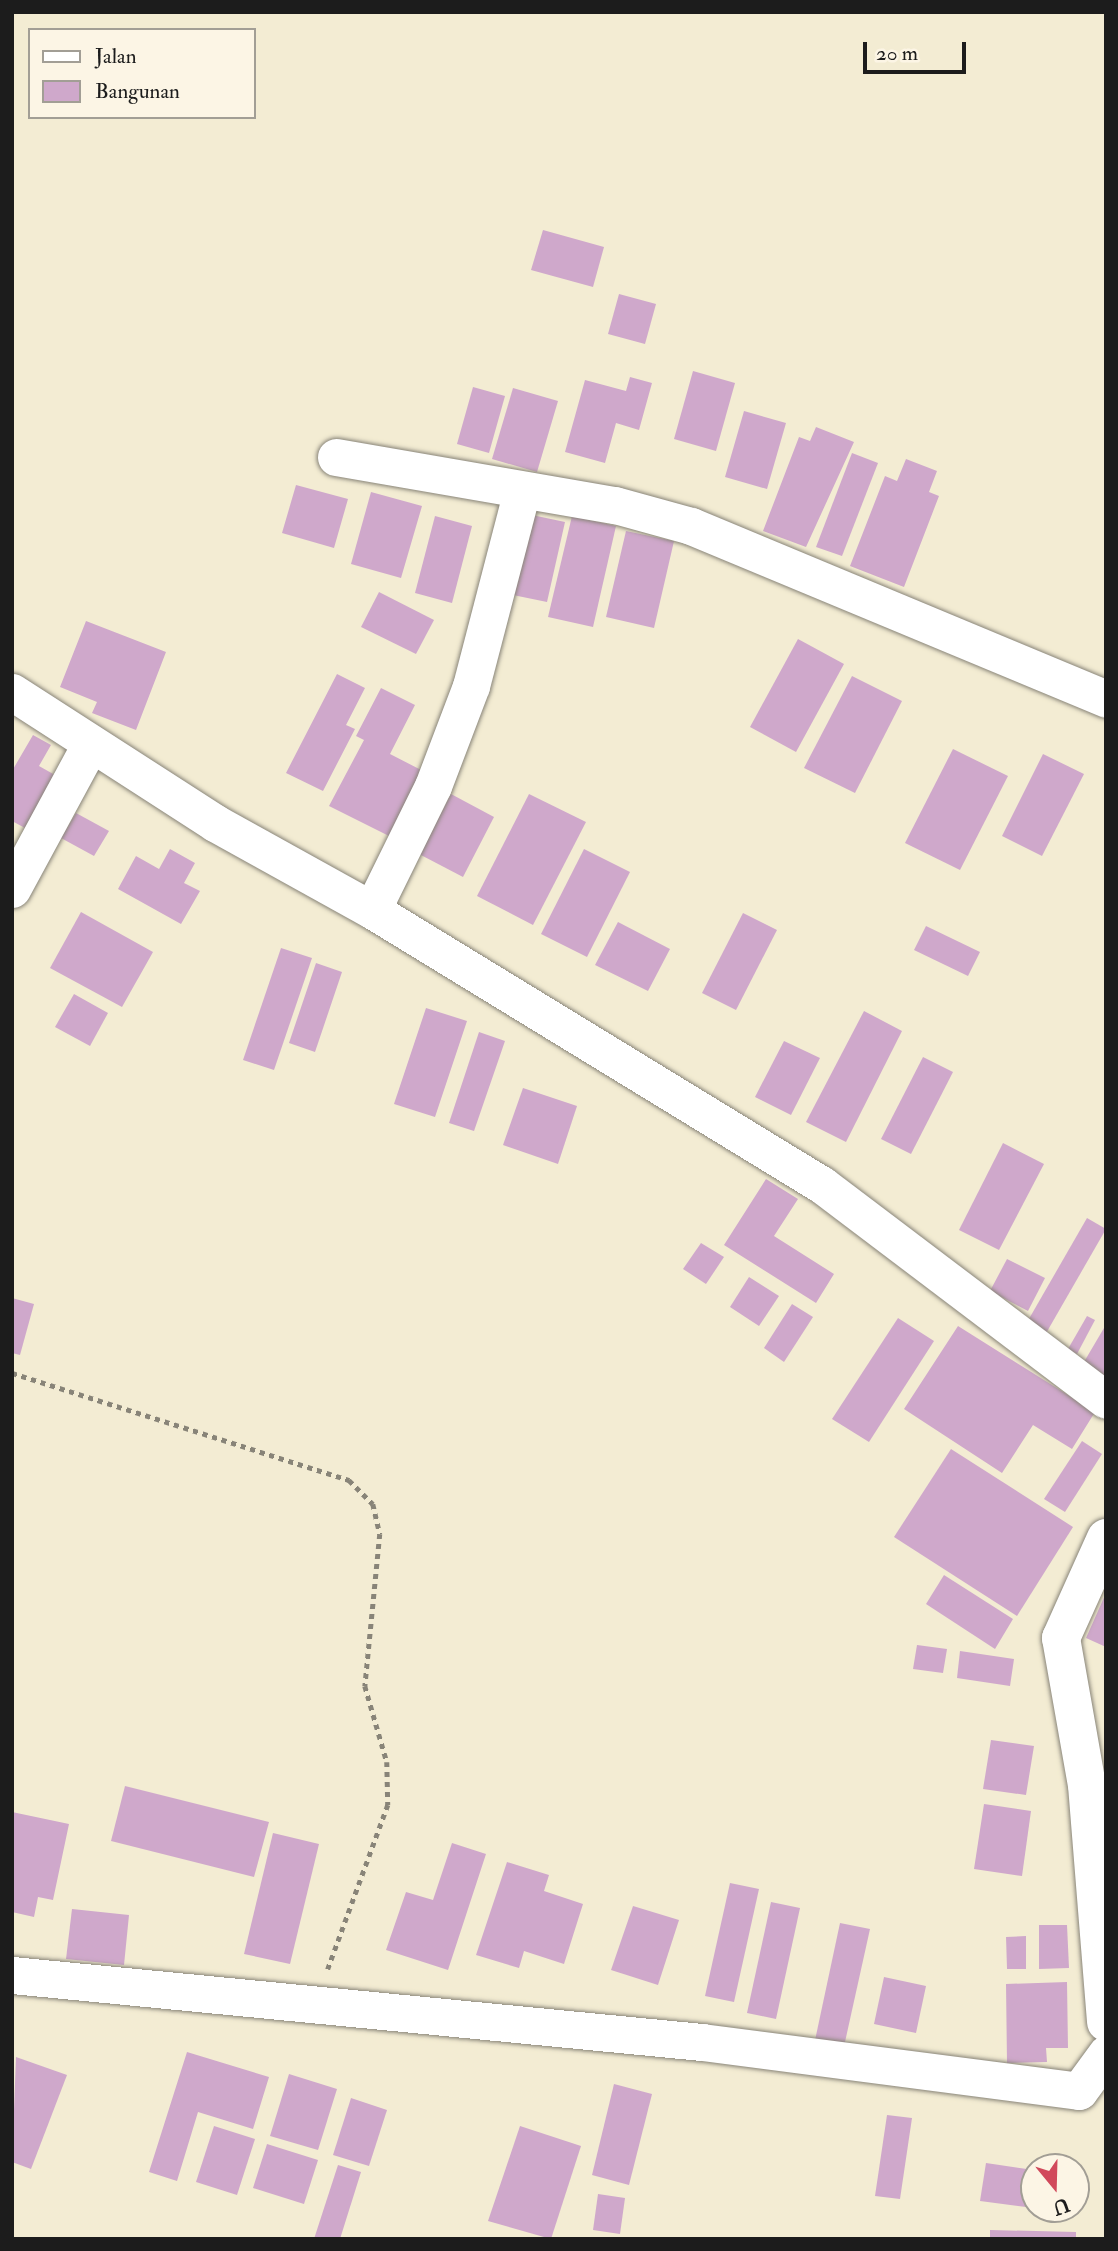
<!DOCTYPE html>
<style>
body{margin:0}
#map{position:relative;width:1118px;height:2251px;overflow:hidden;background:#f3ecd3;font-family:"IM FELL Double Pica",serif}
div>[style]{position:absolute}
.building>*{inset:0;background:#cfa8cb}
.path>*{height:4.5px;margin-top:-2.25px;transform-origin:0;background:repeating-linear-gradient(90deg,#888478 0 5px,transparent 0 10px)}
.roads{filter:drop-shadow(0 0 2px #888478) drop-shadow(0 0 2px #888478)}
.minor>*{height:37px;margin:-18.5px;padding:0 18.5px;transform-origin:18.5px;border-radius:18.5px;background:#fff}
.tertiary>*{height:38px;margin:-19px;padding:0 19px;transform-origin:19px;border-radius:19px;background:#fff}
span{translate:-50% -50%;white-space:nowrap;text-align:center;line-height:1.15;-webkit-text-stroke:5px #fcf5e5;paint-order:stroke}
.frame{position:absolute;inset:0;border:14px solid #1c1c1c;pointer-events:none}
.legend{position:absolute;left:28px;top:28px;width:228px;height:91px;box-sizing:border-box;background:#fcf5e5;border:2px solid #a29e95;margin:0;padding:9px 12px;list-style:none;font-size:21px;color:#1c1c1c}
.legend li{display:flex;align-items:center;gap:14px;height:35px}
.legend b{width:35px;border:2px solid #a29e95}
.north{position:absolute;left:1020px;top:2153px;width:70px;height:70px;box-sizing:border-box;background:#fcf5e5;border:2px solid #a29e95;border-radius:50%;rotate:161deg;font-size:19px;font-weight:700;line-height:28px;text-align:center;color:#1c1c1c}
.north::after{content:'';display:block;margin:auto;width:24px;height:32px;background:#d1495b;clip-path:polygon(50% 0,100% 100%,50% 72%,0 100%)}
.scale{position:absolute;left:863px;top:42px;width:103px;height:32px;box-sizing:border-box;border:4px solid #1c1c1c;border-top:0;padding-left:9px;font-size:21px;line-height:24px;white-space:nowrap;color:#1c1c1c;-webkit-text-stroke:5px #fcf5e5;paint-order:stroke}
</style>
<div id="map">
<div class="building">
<i style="clip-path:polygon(543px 230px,604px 247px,593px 287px,531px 270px)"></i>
<i style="clip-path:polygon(619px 294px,656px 304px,645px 344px,608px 334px)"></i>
<i style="clip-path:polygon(693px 371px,735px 383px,716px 451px,674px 439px)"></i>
<i style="clip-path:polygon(630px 377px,652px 383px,639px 430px,616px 423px,605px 463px,565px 452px,585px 380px,626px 391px)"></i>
<i style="clip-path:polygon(473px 387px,505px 396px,489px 453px,457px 444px)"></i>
<i style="clip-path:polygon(513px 388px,558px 401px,537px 472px,492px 459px)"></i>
<i style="clip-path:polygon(744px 411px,786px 423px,767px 489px,725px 477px)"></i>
<i style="clip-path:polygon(816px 427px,854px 442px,806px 547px,763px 531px,799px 437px,810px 441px)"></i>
<i style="clip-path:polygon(852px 453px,878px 463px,842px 556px,816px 547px)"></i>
<i style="clip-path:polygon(906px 459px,937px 471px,929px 492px,939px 496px,904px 587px,850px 566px,885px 476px,897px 481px)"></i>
<i style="clip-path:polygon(296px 485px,348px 499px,334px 548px,282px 533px)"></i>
<i style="clip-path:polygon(371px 492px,422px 506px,401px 578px,351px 564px)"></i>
<i style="clip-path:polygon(532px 515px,565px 522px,547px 602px,513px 595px)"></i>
<i style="clip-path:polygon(435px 516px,472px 526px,452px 603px,415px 593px)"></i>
<i style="clip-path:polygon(572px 516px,616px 526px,593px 627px,548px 617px)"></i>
<i style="clip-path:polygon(626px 531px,674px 541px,654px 628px,606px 617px)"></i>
<i style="clip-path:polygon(379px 592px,434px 620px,416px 654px,361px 627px)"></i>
<i style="clip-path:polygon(86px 621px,166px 652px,136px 730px,92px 713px,97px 702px,60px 687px)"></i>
<i style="clip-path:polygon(798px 639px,844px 664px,796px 752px,750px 727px)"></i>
<i style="clip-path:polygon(337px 674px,365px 688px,346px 725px,355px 729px,323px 791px,286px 773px)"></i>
<i style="clip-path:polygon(852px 676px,902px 701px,855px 793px,804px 768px)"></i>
<i style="clip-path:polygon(381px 688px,415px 705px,390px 754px,425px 772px,391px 837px,329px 806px,364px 740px,356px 736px)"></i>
<i style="clip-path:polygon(33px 735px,51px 745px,39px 766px,55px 775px,25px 828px,12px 821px,12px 771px)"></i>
<i style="clip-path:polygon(953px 749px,1008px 776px,960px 870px,905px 843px)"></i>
<i style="clip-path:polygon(1043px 754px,1084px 774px,1042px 856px,1002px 836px)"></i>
<i style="clip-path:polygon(451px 794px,494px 817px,463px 877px,419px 854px)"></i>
<i style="clip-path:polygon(529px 794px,586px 822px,533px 925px,477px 896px)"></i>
<i style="clip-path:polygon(76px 813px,109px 831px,94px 856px,61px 838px)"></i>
<i style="clip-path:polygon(170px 849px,195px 863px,184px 883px,200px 891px,181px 924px,118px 889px,136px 856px,159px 869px)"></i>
<i style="clip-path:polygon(584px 849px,630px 872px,587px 957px,541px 934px)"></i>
<i style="clip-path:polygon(81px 912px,153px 952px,122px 1007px,50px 968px)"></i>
<i style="clip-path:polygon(743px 913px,777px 930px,736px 1010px,702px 993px)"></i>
<i style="clip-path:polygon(618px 922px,670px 949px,648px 991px,595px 965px)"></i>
<i style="clip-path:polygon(926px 926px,980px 952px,968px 976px,914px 950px)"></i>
<i style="clip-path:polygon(281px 948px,312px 958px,274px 1070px,243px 1060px)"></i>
<i style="clip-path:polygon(316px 963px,342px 972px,315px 1052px,289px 1043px)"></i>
<i style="clip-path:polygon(74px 994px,108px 1013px,90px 1046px,55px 1027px)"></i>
<i style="clip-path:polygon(426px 1008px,467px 1021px,435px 1117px,394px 1104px)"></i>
<i style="clip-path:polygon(864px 1011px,902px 1031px,846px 1142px,806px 1122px)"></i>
<i style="clip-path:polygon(479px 1032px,505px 1041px,474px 1131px,449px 1123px)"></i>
<i style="clip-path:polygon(784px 1041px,820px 1058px,791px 1115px,755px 1097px)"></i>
<i style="clip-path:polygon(923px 1057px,953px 1072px,911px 1154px,881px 1139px)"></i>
<i style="clip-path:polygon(523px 1088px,577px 1106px,558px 1164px,503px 1145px)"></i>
<i style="clip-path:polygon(1003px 1143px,1044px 1164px,999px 1250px,959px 1230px)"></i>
<i style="clip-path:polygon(766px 1179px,798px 1199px,774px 1236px,834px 1274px,816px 1303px,724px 1245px)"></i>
<i style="clip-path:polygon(1087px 1218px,1106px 1229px,1041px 1342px,1022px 1331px)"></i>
<i style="clip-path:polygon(701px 1243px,724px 1257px,706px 1284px,683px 1269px)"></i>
<i style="clip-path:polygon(1007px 1259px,1045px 1278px,1028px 1311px,990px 1291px)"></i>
<i style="clip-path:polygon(749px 1277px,779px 1296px,759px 1326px,730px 1307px)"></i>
<i style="clip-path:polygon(12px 1298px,34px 1304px,20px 1355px,12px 1353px)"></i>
<i style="clip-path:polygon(792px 1304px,813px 1317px,784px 1362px,764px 1348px)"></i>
<i style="clip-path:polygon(1087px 1316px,1095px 1320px,1077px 1354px,1068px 1349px)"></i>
<i style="clip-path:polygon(898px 1318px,934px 1341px,869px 1442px,832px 1419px)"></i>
<i style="clip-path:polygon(958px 1326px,1095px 1412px,1072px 1449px,1033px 1425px,1002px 1473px,904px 1409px)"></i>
<i style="clip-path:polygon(1104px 1328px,1106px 1330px,1106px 1381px,1081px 1367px)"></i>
<i style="clip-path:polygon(1082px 1441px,1102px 1454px,1065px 1512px,1044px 1499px)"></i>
<i style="clip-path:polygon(951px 1449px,1073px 1527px,1017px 1616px,894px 1537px)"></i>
<i style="clip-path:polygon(944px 1575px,1013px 1619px,995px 1649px,926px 1604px)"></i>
<i style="clip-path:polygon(1106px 1593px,1106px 1647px,1086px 1638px)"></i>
<i style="clip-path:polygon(917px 1645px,947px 1649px,943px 1673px,913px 1669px)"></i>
<i style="clip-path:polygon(960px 1651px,1014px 1659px,1010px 1686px,957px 1678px)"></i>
<i style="clip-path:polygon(991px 1740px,1034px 1746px,1026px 1795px,983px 1789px)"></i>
<i style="clip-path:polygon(125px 1786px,269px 1822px,254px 1877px,111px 1841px)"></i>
<i style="clip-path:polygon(984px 1804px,1031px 1811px,1022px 1876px,974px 1869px)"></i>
<i style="clip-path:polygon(12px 1812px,69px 1824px,53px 1900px,38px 1897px,34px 1917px,12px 1912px)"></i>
<i style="clip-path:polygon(273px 1833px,319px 1844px,290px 1964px,244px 1954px)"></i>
<i style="clip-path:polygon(452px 1843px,486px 1854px,448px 1970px,386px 1950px,406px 1892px,433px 1900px)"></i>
<i style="clip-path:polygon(507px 1862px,549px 1875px,544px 1891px,583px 1904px,564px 1964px,524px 1951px,519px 1968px,476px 1955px)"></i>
<i style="clip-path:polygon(730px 1883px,759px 1889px,734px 2002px,705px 1996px)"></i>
<i style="clip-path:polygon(771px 1902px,800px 1908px,776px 2019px,747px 2013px)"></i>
<i style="clip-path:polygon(633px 1906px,679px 1920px,658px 1985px,611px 1970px)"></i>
<i style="clip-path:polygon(72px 1909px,129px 1915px,124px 1965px,66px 1959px)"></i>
<i style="clip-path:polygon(840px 1923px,870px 1929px,843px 2051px,814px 2045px)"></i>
<i style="clip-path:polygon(1039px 1925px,1067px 1925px,1069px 1968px,1039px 1969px)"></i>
<i style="clip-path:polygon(1026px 1936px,1026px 1969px,1007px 1969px,1006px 1937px)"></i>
<i style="clip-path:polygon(884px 1977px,926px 1986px,916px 2033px,874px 2024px)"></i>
<i style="clip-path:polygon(1067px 1982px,1068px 2048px,1046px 2048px,1047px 2062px,1007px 2063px,1006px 1984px)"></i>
<i style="clip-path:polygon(187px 2052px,269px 2077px,253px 2129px,198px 2112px,177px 2181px,149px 2172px)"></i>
<i style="clip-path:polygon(16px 2057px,67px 2075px,31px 2169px,12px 2162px)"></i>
<i style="clip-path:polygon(289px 2074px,337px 2089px,318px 2150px,270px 2136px)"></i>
<i style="clip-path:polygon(614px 2084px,652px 2094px,629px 2185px,592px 2175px)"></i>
<i style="clip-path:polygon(351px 2098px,387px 2110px,369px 2166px,333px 2155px)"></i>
<i style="clip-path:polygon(887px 2115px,912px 2118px,900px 2199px,875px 2196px)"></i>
<i style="clip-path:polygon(214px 2126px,255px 2139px,237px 2195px,196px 2182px)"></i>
<i style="clip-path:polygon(520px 2126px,581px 2146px,551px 2239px,488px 2221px)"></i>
<i style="clip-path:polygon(267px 2144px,318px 2160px,304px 2204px,253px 2188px)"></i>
<i style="clip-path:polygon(986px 2163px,1034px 2170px,1034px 2208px,980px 2201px)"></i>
<i style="clip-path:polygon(338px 2165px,361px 2172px,340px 2239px,314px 2239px)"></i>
<i style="clip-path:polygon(598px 2194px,625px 2198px,620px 2234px,593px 2230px)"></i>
<i style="clip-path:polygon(990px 2230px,1076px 2232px,1076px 2239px,990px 2239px)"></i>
</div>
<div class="path">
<i style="left:12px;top:1373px;width:354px;rotate:17.6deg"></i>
<i style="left:349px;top:1480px;width:34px;rotate:45deg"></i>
<i style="left:373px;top:1504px;width:31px;rotate:77deg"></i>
<i style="left:380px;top:1534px;width:153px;rotate:95.6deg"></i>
<i style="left:365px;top:1686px;width:79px;rotate:73.9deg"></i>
<i style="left:387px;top:1762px;width:43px;rotate:88.7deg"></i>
<i style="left:388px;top:1805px;width:175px;rotate:110.1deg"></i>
</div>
<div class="roads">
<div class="minor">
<i style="left:336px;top:457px;width:283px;rotate:9.8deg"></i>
<i style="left:615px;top:505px;width:79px;rotate:15.4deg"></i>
<i style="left:691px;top:526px;width:450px;rotate:22.6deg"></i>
<i style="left:12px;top:692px;width:242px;rotate:32.8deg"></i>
<i style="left:215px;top:823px;width:179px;rotate:29deg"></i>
<i style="left:372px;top:910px;width:527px;rotate:31.43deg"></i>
<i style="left:822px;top:1185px;width:356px;rotate:37.1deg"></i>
<i style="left:12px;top:889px;width:164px;rotate:-61.6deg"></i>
<i style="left:372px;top:910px;width:138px;rotate:-63.8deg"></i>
<i style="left:433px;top:786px;width:107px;rotate:-69.2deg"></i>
<i style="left:471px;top:686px;width:198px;rotate:-75.4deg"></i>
<i style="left:12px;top:1975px;width:693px;rotate:5.55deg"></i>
<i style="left:702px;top:2042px;width:380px;rotate:7.4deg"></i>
<i style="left:1079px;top:2091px;width:46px;rotate:-53.9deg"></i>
</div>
<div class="tertiary">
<i style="left:1106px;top:1538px;width:110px;rotate:114.2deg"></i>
<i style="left:1061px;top:1638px;width:149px;rotate:80deg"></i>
<i style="left:1087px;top:1785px;width:238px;rotate:85.4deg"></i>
</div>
</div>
<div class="frame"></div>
<ul class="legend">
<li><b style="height:9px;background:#fff"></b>Jalan</li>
<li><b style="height:19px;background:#cfa8cb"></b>Bangunan</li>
</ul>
<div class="north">U</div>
<div class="scale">20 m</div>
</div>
